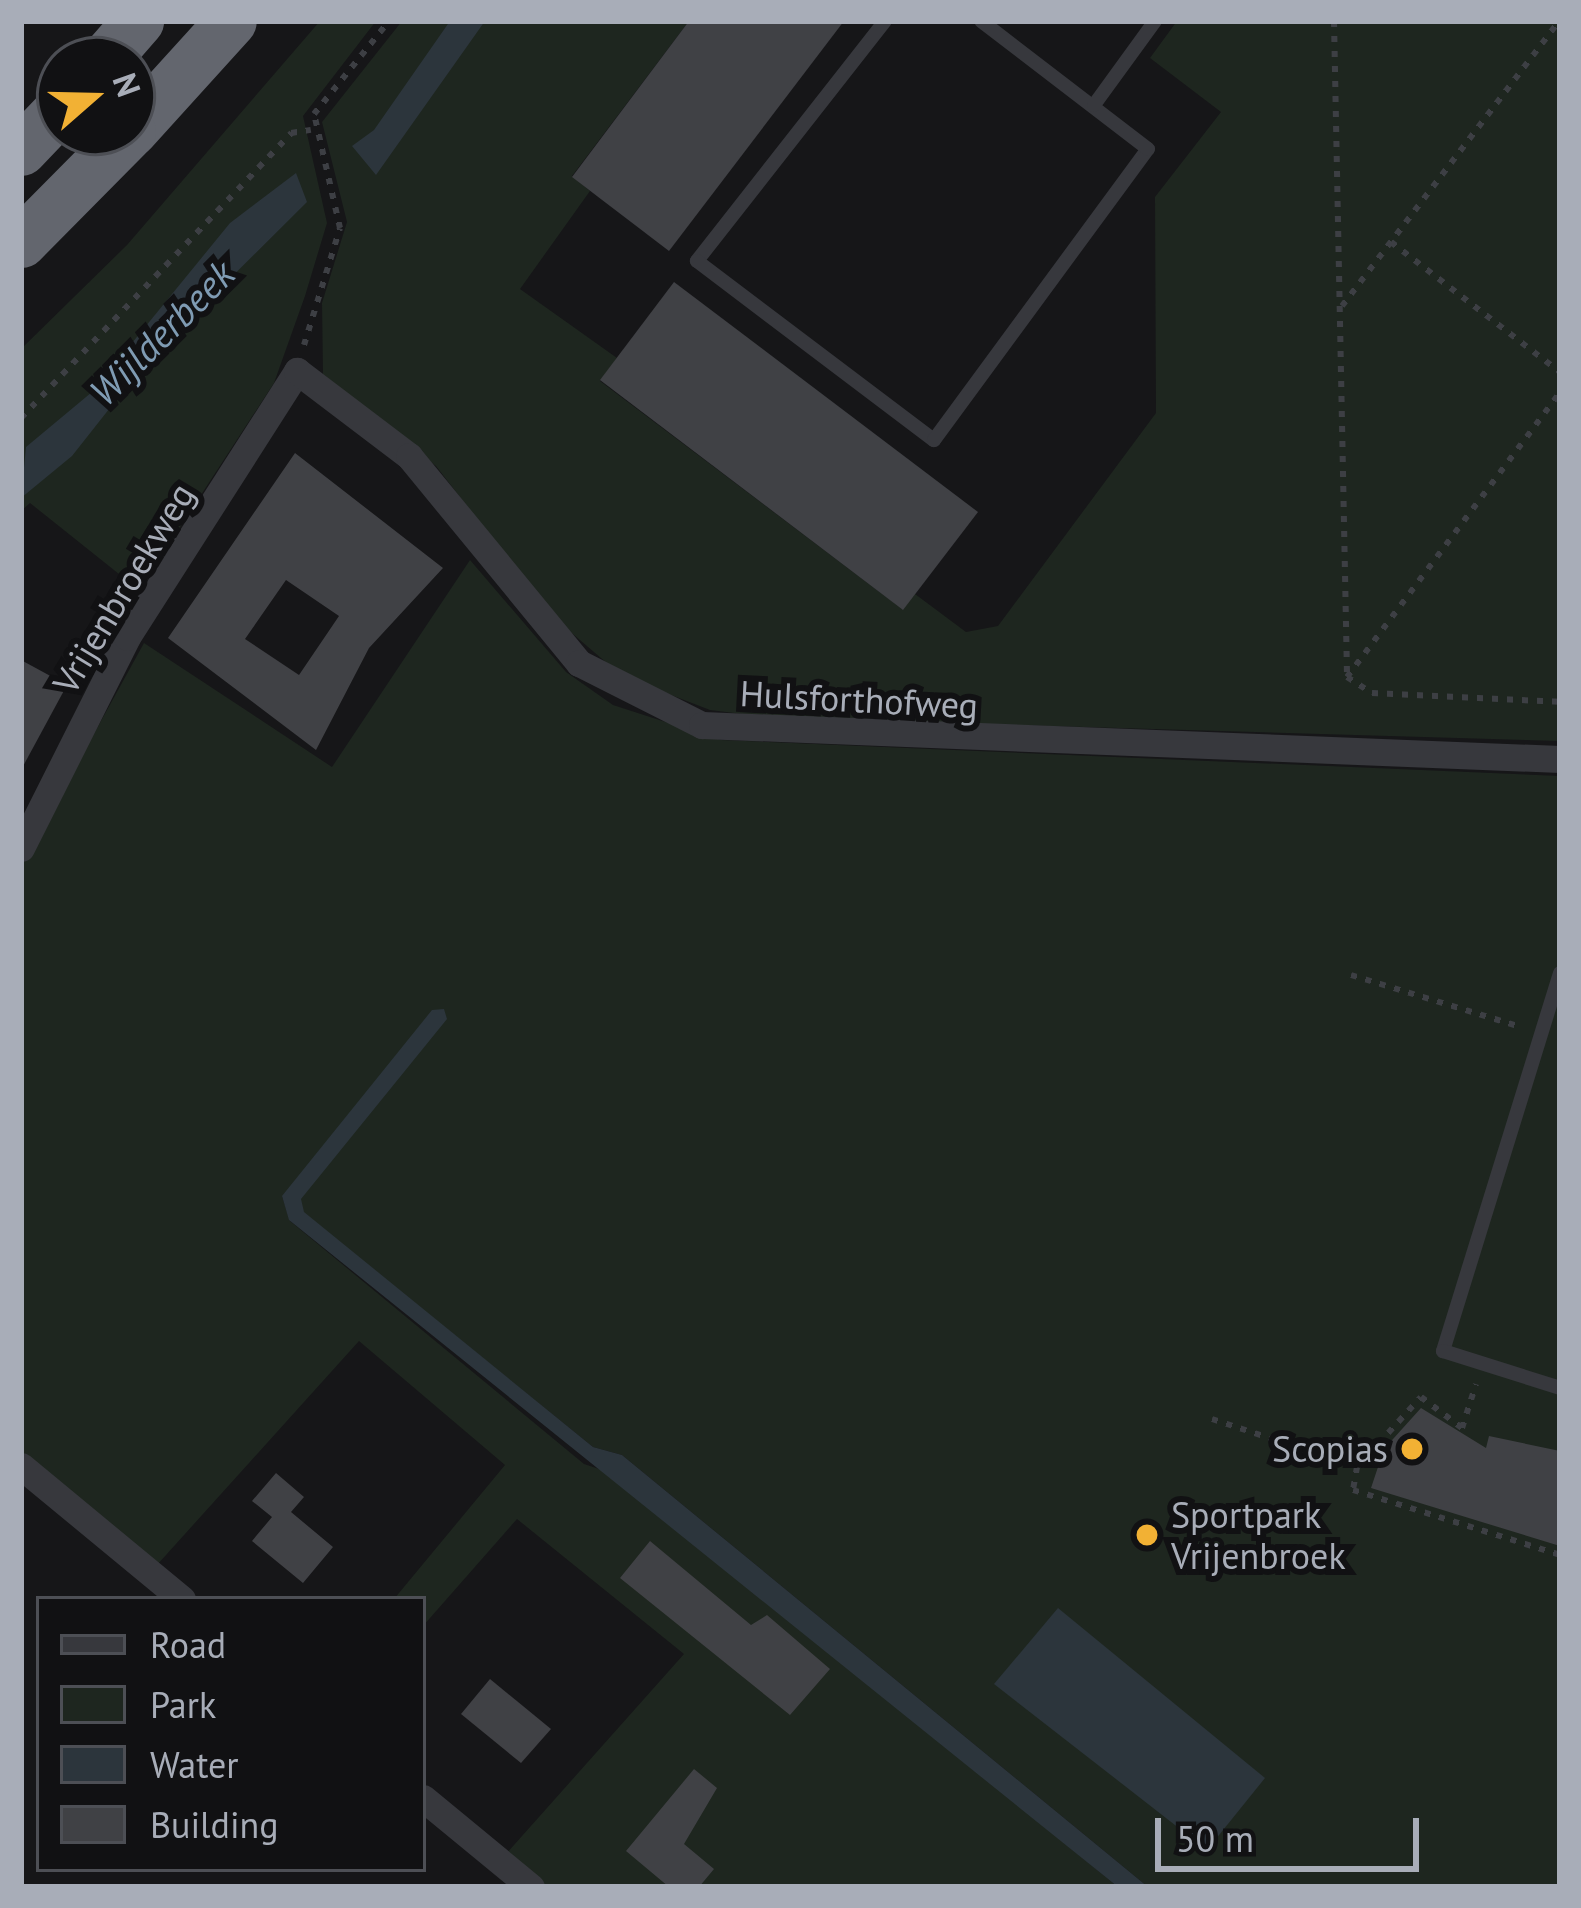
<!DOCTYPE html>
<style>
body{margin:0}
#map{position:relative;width:1581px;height:1908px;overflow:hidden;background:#161618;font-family:"PT Sans",sans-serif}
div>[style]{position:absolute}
.green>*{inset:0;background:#1e261f}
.water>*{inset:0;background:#2c353c}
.building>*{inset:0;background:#404145}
.path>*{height:6px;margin-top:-3px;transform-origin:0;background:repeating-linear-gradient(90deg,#3d3f44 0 6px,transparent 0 15px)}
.lane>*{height:14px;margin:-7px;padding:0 7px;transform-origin:7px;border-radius:7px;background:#37383d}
.street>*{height:27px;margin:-13.5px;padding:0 13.5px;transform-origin:13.5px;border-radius:13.5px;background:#37383d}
.highway>*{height:51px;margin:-25.5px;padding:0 25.5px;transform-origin:25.5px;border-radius:25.5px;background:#63666e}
.dots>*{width:33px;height:33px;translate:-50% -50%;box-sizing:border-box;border:6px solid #111113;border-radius:50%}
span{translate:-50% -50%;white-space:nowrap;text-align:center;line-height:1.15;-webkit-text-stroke:12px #111113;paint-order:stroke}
.street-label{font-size:36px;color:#a8adb8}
.poi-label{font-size:36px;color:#a8adb8}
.right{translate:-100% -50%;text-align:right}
.left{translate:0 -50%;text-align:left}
.water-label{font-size:39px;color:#7f9bb3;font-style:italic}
.frame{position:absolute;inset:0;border:24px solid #a8adb8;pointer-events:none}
.legend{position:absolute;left:36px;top:1596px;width:390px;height:276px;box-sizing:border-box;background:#111113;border:3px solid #4d4f55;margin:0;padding:15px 21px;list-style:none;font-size:36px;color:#a8adb8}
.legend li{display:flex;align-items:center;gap:24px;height:60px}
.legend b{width:60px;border:3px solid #4d4f55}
.north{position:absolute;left:36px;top:36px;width:120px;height:120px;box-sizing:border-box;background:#111113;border:3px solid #4d4f55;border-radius:50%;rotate:70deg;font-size:33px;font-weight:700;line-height:48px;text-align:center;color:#a8adb8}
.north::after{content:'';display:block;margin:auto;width:42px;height:54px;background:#f2b134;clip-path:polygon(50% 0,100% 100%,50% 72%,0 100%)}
.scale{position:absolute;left:1155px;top:1818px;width:264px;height:54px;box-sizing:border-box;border:6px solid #a8adb8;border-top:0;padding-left:15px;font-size:36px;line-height:42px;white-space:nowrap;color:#a8adb8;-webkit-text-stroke:9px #111113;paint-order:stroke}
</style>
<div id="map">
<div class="green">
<i style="clip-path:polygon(320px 21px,376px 21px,303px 116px,327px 223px,305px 296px,274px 383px,139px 590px,30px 503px,21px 511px,21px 349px,127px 245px)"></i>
<i style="clip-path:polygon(402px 21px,689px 21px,572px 176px,590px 191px,520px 289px,617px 358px,600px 381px,902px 609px,915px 594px,966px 632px,998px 626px,1156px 413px,1155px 197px,1221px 112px,1150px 58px,1177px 21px,1560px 21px,1560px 741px,775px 718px,710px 710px,622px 676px,553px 617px,436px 466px,323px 374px,322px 303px,347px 222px,322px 122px)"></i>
<i style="clip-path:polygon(470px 560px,566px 672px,613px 705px,721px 740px,1560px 776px,1560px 1887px,1148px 1887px,622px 1455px,593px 1447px,282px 1196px,290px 1221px,584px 1464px,611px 1473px,1118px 1887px,545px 1887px,506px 1854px,684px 1654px,517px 1519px,423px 1626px,423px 1599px,394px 1599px,505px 1465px,359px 1341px,157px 1565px,21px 1452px,21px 866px,144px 643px,332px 767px)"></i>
</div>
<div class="water">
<i style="clip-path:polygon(450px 21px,485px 21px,376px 175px,352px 146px,374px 130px)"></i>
<i style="clip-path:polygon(296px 173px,307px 202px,147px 361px,72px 456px,21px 498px,26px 447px,92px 392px,230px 223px)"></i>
<i style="clip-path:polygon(444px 1009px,447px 1019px,301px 1199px,304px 1212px,593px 1447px,622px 1455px,1148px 1887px,1118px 1887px,289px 1220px,282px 1196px,432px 1010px)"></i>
<i style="clip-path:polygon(1058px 1608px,1265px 1778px,1207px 1850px,994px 1684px)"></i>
</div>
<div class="building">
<i style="clip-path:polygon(689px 21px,844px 21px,669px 251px,572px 177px)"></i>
<i style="clip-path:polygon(674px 282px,978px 512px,903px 610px,600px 380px)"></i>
<i style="clip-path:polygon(evenodd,295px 453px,443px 568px,369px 648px,316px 750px,168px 638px,295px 453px,286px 580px,339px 616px,299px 675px,245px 639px,286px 580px)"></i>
<i style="clip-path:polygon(21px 660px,67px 685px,21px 770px)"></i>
<i style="clip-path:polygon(1421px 1408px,1486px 1448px,1489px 1436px,1560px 1451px,1560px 1546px,1371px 1488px,1384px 1449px)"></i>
<i style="clip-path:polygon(276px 1473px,304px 1497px,291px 1512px,333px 1547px,303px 1583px,252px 1541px,272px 1517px,252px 1501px)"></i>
<i style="clip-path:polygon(650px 1541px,751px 1625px,767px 1615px,830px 1669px,790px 1715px,620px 1578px)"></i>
<i style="clip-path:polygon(490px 1679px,551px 1729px,521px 1763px,461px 1714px)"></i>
<i style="clip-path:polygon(694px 1769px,717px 1788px,684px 1844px,714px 1869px,699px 1887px,669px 1887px,626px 1851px)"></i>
</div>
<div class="path">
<i style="left:1334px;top:21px;width:656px;rotate:88.86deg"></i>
<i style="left:1391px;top:242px;width:213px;rotate:37.6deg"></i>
<i style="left:1342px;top:306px;width:358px;rotate:-52.7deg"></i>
<i style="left:304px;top:345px;width:122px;rotate:-72.9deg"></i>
<i style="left:340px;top:228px;width:117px;rotate:-102.8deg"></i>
<i style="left:314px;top:114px;width:119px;rotate:-51.1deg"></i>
<i style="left:21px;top:418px;width:393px;rotate:-46.5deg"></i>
<i style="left:291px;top:133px;width:20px;rotate:-9deg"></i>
<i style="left:1347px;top:677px;width:356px;rotate:-53.2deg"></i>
<i style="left:1347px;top:677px;width:30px;rotate:33deg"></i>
<i style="left:1372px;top:693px;width:188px;rotate:2.7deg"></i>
<i style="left:1351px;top:975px;width:178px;rotate:17deg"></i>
<i style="left:1212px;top:1419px;width:153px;rotate:18.3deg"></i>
<i style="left:1357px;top:1467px;width:23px;rotate:100deg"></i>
<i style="left:1353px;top:1490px;width:217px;rotate:17.4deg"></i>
<i style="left:1358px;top:1466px;width:93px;rotate:-47.6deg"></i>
<i style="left:1421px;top:1397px;width:51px;rotate:37.1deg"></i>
<i style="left:1462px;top:1428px;width:46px;rotate:-72.3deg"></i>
</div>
<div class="lane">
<i style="left:885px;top:21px;width:305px;rotate:128.1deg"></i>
<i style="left:697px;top:261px;width:297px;rotate:37.1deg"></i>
<i style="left:934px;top:440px;width:361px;rotate:-53.7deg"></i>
<i style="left:1148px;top:149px;width:210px;rotate:-142.5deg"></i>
<i style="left:1094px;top:105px;width:104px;rotate:-54deg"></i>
<i style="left:1560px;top:973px;width:396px;rotate:107.2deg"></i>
<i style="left:1443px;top:1351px;width:123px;rotate:17.5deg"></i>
</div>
<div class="street">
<i style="left:21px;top:848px;width:236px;rotate:-63.3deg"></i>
<i style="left:127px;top:637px;width:316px;rotate:-57.4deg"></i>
<i style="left:297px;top:371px;width:141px;rotate:37.2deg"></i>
<i style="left:409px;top:456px;width:268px;rotate:50.6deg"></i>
<i style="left:579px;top:663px;width:138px;rotate:26.8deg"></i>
<i style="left:702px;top:725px;width:859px;rotate:2.27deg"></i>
<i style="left:21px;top:1466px;width:209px;rotate:39.6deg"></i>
<i style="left:423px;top:1798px;width:140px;rotate:39.5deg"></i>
</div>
<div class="highway">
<i style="left:104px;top:60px;width:52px;rotate:-48.9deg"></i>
<i style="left:132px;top:130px;width:147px;rotate:-47.8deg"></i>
<i style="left:21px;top:150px;width:57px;rotate:-46.4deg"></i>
<i style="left:21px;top:242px;width:155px;rotate:-45.3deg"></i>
</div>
<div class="dots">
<i style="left:1412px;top:1449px;background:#f2b134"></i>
<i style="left:1147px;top:1535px;background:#f2b134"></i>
</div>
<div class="street-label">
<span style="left:123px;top:588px;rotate:-59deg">Vrijenbroekweg</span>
<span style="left:859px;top:699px;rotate:3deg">Hulsforthofweg</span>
</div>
<div class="poi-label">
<span class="right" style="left:1388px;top:1449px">Scopias</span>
<span class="left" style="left:1171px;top:1535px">Sportpark<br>Vrijenbroek</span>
</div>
<div class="water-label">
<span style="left:162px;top:333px;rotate:-45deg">Wijlderbeek</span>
</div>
<div class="frame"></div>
<ul class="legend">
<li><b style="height:15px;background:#37383d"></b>Road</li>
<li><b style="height:33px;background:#1e261f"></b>Park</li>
<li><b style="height:33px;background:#2c353c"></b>Water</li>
<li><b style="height:33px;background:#404145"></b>Building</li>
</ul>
<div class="north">N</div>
<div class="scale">50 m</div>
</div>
